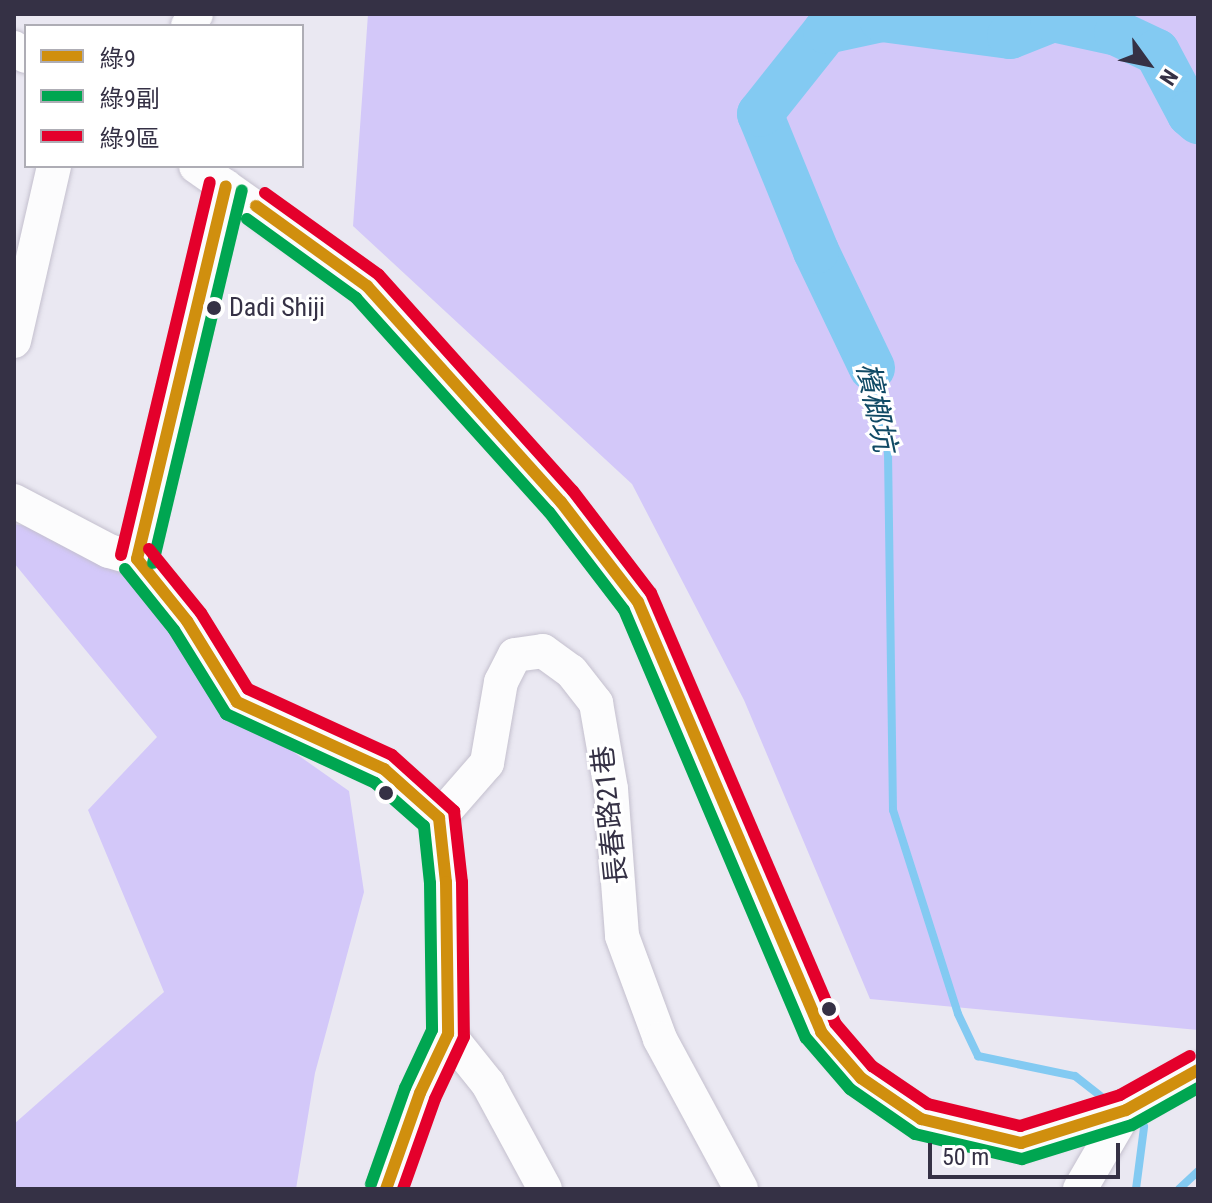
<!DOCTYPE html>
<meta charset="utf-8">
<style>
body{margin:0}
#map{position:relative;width:1212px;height:1203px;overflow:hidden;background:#eae8f2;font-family:"Roboto Condensed","Noto Sans TC",sans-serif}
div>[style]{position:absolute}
.green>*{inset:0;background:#d3c8f9}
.stream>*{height:8px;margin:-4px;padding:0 4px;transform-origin:4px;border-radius:4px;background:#83caf2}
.river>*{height:46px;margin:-23px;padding:0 23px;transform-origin:23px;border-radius:23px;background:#83caf2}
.roads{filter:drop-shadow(0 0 2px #c4c0ce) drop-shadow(0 0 2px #c4c0ce)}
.minor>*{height:34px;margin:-17px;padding:0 17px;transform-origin:17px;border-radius:17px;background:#fcfcfd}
.bus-1>*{height:12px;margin:-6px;padding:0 6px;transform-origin:6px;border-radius:6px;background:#d08f0e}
.bus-2>*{height:12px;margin:-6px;padding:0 6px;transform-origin:6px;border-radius:6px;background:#00a651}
.bus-3>*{height:12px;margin:-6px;padding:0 6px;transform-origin:6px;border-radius:6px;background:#e4002b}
.dots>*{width:22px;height:22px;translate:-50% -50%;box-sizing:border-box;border:4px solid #fff;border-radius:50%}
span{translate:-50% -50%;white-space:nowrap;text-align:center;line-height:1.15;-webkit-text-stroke:6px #fff;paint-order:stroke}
.bus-label{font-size:26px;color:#353145}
.left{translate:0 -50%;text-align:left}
.street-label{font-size:28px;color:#353145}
.water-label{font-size:30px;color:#104a65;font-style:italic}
.frame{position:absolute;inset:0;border:16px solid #353145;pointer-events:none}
.legend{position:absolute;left:24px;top:24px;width:280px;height:144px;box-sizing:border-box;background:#fff;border:2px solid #aeadb5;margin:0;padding:10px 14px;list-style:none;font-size:24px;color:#353145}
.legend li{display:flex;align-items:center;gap:16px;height:40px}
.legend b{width:40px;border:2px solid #aeadb5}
.north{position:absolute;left:1108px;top:24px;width:80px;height:80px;-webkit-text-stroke:6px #fff;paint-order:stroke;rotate:123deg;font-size:22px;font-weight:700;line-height:32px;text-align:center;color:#353145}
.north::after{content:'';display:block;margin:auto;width:28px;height:36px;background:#353145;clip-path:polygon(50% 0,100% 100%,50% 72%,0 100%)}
.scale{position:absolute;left:928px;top:1143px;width:192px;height:36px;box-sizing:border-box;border:4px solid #353145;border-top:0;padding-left:10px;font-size:24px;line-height:28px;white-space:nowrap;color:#353145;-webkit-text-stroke:6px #fff;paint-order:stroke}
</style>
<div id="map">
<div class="green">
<i style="clip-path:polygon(368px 14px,1198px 14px,1198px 1030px,870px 999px,744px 700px,632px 484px,353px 226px)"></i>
<i style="clip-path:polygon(14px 524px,74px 534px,150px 583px,228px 706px,349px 791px,364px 892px,315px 1073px,296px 1189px,14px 1189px,14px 1124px,164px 992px,88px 810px,157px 737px,14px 563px)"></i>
</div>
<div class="stream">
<i style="left:872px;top:368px;width:86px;rotate:79.3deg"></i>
<i style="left:888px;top:453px;width:357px;rotate:89.2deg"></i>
<i style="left:893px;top:810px;width:214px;rotate:72.3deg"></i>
<i style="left:958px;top:1014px;width:47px;rotate:64.5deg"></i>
<i style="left:978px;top:1056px;width:99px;rotate:11.7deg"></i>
<i style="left:1075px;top:1076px;width:33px;rotate:38deg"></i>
<i style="left:1136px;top:1189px;width:63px;rotate:-82.6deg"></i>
<i style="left:1179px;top:1189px;width:26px;rotate:-43deg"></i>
</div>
<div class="river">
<i style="left:872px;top:368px;width:130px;rotate:-115.6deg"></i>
<i style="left:816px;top:251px;width:148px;rotate:-112.2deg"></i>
<i style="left:760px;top:114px;width:106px;rotate:-51.5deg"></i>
<i style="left:826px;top:31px;width:57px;rotate:-12.1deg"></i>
<i style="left:882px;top:19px;width:129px;rotate:7.6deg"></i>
<i style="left:1010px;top:36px;width:46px;rotate:-21.6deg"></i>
<i style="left:1053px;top:19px;width:66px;rotate:12.3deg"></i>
<i style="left:1117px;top:33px;width:44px;rotate:25.4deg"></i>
<i style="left:1157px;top:52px;width:70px;rotate:62deg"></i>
<i style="left:1190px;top:114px;width:11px;rotate:41deg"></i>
</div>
<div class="roads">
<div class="minor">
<i style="left:188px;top:26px;width:14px;rotate:-56deg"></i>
<i style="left:14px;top:48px;width:14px;rotate:34deg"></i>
<i style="left:196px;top:166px;width:209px;rotate:35.1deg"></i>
<i style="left:367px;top:286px;width:290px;rotate:48.1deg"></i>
<i style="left:561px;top:502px;width:126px;rotate:52.4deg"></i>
<i style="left:638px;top:602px;width:467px;rotate:66.9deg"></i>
<i style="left:821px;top:1032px;width:61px;rotate:49deg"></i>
<i style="left:861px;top:1078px;width:73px;rotate:34.3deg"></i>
<i style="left:921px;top:1119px;width:103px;rotate:13.5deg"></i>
<i style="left:1021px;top:1143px;width:110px;rotate:-17.4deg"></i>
<i style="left:1126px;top:1110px;width:82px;rotate:-29.1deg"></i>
<i style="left:14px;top:341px;width:180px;rotate:-77.1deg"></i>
<i style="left:14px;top:501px;width:107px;rotate:27.8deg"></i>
<i style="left:109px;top:551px;width:29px;rotate:16deg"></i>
<i style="left:137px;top:559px;width:80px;rotate:51.1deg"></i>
<i style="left:187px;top:621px;width:95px;rotate:58.3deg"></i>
<i style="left:237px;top:702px;width:162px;rotate:24.5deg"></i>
<i style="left:384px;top:769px;width:74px;rotate:41.7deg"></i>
<i style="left:439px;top:818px;width:64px;rotate:83.8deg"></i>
<i style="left:446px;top:882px;width:152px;rotate:89.2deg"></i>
<i style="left:448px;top:1034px;width:65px;rotate:115.4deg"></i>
<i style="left:420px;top:1093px;width:102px;rotate:109.5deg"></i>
<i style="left:137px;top:559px;width:383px;rotate:-76.6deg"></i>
<i style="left:439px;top:818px;width:73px;rotate:-48.9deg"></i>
<i style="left:487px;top:763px;width:82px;rotate:-80.2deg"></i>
<i style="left:501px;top:682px;width:30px;rotate:-63deg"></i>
<i style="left:515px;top:655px;width:28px;rotate:-8deg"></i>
<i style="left:543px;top:651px;width:34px;rotate:36deg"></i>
<i style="left:571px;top:671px;width:41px;rotate:52deg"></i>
<i style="left:596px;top:703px;width:87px;rotate:80.1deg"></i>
<i style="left:611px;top:789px;width:147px;rotate:85.7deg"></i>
<i style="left:622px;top:936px;width:110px;rotate:69.7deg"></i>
<i style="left:660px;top:1039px;width:170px;rotate:61.6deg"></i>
<i style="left:448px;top:1034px;width:64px;rotate:51.3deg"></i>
<i style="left:488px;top:1084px;width:119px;rotate:61.5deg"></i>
<i style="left:1080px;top:1189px;width:91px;rotate:-59.8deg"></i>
</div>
</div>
<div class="bus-1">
<i style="left:256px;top:206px;width:137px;rotate:35.8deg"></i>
<i style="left:367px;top:286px;width:290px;rotate:48.1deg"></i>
<i style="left:561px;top:502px;width:126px;rotate:52.4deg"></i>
<i style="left:638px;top:602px;width:467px;rotate:66.9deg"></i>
<i style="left:821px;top:1032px;width:61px;rotate:49deg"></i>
<i style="left:861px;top:1078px;width:73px;rotate:34.3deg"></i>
<i style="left:921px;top:1119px;width:103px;rotate:13.5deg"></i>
<i style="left:1021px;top:1143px;width:110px;rotate:-17.4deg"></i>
<i style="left:1126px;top:1110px;width:82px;rotate:-29.1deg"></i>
<i style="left:137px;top:559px;width:80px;rotate:51.1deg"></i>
<i style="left:187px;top:621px;width:95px;rotate:58.3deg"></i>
<i style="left:237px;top:702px;width:162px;rotate:24.5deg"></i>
<i style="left:384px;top:769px;width:74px;rotate:41.7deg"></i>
<i style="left:439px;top:818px;width:64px;rotate:83.8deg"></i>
<i style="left:446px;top:882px;width:152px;rotate:89.2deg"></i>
<i style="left:448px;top:1034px;width:65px;rotate:115.4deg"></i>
<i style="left:420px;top:1093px;width:102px;rotate:109.5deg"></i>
<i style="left:137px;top:559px;width:383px;rotate:-76.6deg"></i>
</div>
<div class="bus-2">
<i style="left:247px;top:219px;width:135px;rotate:35.9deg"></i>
<i style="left:356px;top:298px;width:288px;rotate:48deg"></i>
<i style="left:549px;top:512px;width:123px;rotate:52.6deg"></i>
<i style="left:624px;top:610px;width:465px;rotate:67deg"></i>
<i style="left:806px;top:1038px;width:67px;rotate:49.2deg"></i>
<i style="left:850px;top:1089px;width:79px;rotate:34.7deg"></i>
<i style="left:915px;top:1134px;width:110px;rotate:13.2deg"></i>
<i style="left:1022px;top:1159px;width:115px;rotate:-17.2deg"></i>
<i style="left:1132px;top:1125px;width:76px;rotate:-29.3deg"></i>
<i style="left:153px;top:563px;width:383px;rotate:-76.6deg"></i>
<i style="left:125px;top:569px;width:78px;rotate:51.2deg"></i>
<i style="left:174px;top:630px;width:99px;rotate:58.2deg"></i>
<i style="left:226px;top:714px;width:164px;rotate:24.8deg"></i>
<i style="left:375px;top:783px;width:65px;rotate:41.3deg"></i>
<i style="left:424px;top:826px;width:57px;rotate:84deg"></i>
<i style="left:430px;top:883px;width:147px;rotate:89.2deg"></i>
<i style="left:432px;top:1030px;width:64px;rotate:115deg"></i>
<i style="left:405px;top:1088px;width:102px;rotate:109.5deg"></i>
</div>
<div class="bus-3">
<i style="left:265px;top:193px;width:140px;rotate:35.7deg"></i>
<i style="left:379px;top:275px;width:290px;rotate:48.1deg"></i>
<i style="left:573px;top:491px;width:128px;rotate:52.6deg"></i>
<i style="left:651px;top:593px;width:468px;rotate:66.8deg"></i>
<i style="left:835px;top:1023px;width:57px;rotate:49.3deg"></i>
<i style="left:872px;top:1066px;width:68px;rotate:34.2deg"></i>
<i style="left:928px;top:1104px;width:95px;rotate:13.4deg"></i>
<i style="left:1020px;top:1126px;width:105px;rotate:-17.2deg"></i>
<i style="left:1120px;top:1095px;width:80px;rotate:-29.1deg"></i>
<i style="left:149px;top:549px;width:82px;rotate:50.9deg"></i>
<i style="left:201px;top:613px;width:89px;rotate:58.3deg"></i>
<i style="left:248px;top:689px;width:158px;rotate:24.6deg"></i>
<i style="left:392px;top:755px;width:84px;rotate:42.1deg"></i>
<i style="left:454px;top:811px;width:71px;rotate:83.6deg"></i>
<i style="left:462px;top:882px;width:155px;rotate:89.3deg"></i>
<i style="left:464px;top:1037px;width:68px;rotate:115.1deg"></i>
<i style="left:435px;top:1099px;width:96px;rotate:109.6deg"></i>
<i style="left:121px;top:555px;width:383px;rotate:-76.6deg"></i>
</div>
<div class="dots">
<i style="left:214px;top:308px;background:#353145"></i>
<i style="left:386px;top:793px;background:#353145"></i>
<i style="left:829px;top:1009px;background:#353145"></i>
</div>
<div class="bus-label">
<span class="left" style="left:229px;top:308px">Dadi Shiji</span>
</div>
<div class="street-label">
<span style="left:610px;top:815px;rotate:-96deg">長春路21巷</span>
</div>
<div class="water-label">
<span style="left:876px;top:407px;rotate:78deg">檳榔坑</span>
</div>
<div class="frame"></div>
<ul class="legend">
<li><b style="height:10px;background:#d08f0e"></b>綠9</li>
<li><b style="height:10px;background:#00a651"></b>綠9副</li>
<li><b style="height:10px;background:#e4002b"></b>綠9區</li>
</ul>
<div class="north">N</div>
<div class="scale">50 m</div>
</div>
